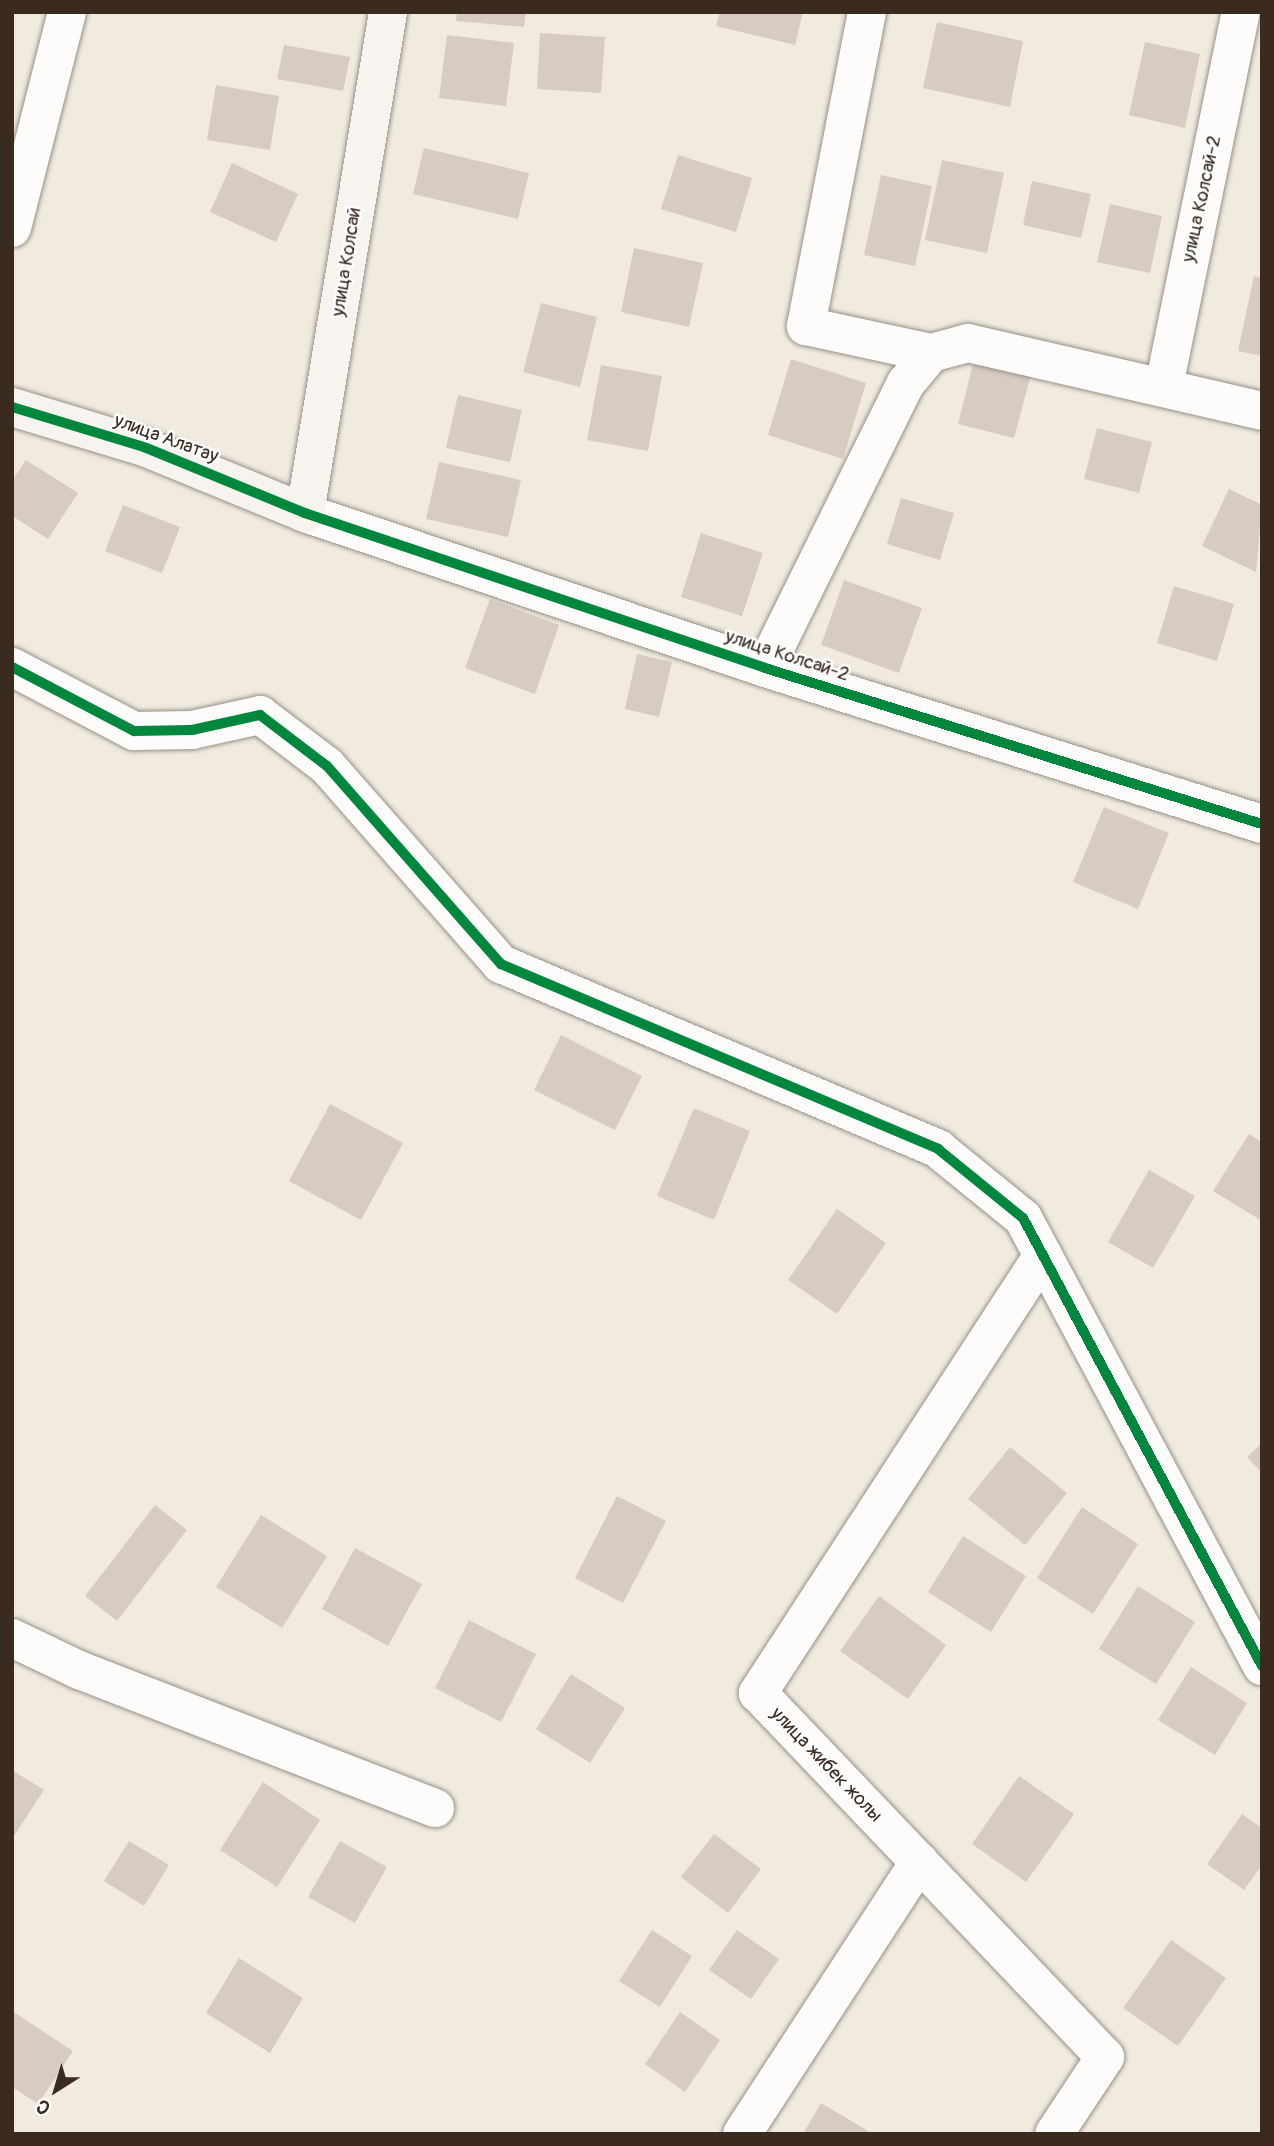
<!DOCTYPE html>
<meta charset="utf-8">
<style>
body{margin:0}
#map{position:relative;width:1274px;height:2146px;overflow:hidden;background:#f0eadf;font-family:Pangolin,sans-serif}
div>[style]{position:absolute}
.building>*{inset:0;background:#d8cbc4}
.roads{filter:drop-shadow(0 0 2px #979189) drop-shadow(0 0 2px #979189)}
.street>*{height:38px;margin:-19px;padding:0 19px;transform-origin:19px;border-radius:19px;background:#fdfcfa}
.secondary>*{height:38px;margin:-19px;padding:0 19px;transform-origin:19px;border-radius:19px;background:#f7f3ef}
.cycleway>*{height:10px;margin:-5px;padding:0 5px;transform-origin:5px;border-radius:5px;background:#00873e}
span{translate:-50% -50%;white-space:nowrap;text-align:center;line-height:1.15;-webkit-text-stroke:5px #fff;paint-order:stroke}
.street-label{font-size:19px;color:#3b2a1e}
.frame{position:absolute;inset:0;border:14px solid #3b2a1e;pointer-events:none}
.north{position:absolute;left:21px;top:2055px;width:70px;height:70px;-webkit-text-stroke:5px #fff;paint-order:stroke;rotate:217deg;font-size:19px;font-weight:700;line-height:28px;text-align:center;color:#3b2a1e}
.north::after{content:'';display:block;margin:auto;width:24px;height:32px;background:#3b2a1e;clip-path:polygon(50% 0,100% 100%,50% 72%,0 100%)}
</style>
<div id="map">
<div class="building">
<i style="clip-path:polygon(457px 12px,526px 12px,524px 27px,456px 21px)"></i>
<i style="clip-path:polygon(720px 12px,803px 12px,795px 45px,716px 26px)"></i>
<i style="clip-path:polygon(937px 22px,1023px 41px,1010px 107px,923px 88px)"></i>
<i style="clip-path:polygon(540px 33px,605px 37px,601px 93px,537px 89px)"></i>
<i style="clip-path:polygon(447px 35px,514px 43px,506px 106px,439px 98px)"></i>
<i style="clip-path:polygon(1145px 42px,1200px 54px,1185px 128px,1129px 115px)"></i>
<i style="clip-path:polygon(284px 45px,350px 57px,343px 91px,277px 79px)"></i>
<i style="clip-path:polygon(216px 85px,279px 96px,270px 150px,207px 140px)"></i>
<i style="clip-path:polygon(424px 148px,529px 173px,518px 219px,413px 194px)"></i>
<i style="clip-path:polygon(678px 155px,752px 178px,736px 232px,661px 209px)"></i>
<i style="clip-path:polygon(942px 160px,1004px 173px,987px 253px,925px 240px)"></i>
<i style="clip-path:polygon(232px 163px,298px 194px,276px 242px,210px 212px)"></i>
<i style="clip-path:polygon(881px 175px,932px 186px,915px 266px,864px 255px)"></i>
<i style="clip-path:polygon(1032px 181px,1091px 194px,1081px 238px,1023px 225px)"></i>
<i style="clip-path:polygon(1110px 204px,1162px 216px,1150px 273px,1097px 262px)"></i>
<i style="clip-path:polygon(634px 248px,703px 263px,689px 327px,621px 312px)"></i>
<i style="clip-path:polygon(1254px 276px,1262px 278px,1262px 356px,1238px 351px)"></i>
<i style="clip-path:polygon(541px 303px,597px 317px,580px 387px,523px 372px)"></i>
<i style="clip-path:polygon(976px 352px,1033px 367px,1014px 438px,958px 424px)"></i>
<i style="clip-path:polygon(791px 359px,866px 383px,843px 459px,768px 435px)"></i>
<i style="clip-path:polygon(601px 365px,662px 376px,648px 451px,587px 440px)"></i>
<i style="clip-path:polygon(458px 395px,522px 410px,510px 462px,446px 448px)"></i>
<i style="clip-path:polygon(1097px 428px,1152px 442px,1139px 493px,1084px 479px)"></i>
<i style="clip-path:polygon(26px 460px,78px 493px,48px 539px,12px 516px,12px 481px)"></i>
<i style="clip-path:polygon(439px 462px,521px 480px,508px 537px,426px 519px)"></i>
<i style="clip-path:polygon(1229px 489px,1262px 505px,1256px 572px,1202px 546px)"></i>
<i style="clip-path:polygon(901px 498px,954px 513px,940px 560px,887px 544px)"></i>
<i style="clip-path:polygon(123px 505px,180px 527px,162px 573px,105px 551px)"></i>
<i style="clip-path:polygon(701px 533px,763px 553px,742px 616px,681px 597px)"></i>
<i style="clip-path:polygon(844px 580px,922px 608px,899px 673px,821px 645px)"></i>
<i style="clip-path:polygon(1174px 586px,1234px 604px,1217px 661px,1157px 643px)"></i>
<i style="clip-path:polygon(490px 599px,559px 625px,535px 694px,465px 668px)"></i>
<i style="clip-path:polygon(637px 654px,672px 662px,659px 717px,625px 709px)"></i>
<i style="clip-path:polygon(1104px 807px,1169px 833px,1138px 909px,1073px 882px)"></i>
<i style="clip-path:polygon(561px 1035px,642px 1076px,615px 1130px,534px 1090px)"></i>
<i style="clip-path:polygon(330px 1104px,403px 1143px,361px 1220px,289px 1181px)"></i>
<i style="clip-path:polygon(694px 1108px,750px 1131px,714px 1220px,657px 1196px)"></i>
<i style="clip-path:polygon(1249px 1134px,1262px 1142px,1262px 1221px,1213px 1191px)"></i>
<i style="clip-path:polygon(1149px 1170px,1195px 1196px,1153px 1268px,1108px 1242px)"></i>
<i style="clip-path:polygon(837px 1209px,886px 1243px,837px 1314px,788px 1280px)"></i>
<i style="clip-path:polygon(1262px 1443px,1262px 1473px,1247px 1457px)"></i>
<i style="clip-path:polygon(1010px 1447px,1067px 1493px,1025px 1545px,968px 1499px)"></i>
<i style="clip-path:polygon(617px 1496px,666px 1521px,623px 1603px,575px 1578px)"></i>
<i style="clip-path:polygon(155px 1505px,187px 1530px,117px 1621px,85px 1596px)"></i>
<i style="clip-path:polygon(1082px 1507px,1138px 1544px,1093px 1614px,1037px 1578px)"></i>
<i style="clip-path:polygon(261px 1515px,327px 1556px,282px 1628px,216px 1587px)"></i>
<i style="clip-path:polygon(963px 1536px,1026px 1576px,991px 1632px,928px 1592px)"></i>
<i style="clip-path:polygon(355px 1548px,422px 1584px,388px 1646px,322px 1609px)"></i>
<i style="clip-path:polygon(1138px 1586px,1195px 1622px,1156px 1684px,1099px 1649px)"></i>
<i style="clip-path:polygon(879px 1596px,946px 1645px,908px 1699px,840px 1651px)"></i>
<i style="clip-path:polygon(469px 1620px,536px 1654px,501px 1722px,435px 1688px)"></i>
<i style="clip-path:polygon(1191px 1667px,1247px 1703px,1215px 1755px,1158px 1720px)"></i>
<i style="clip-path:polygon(571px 1674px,625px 1708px,590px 1763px,536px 1729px)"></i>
<i style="clip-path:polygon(12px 1770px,44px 1790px,12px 1839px)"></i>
<i style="clip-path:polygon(1019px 1776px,1074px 1814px,1026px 1882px,972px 1844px)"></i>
<i style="clip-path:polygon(263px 1782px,320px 1820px,277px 1887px,220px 1850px)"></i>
<i style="clip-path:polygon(1242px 1814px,1262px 1828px,1262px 1865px,1244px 1890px,1207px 1864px)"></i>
<i style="clip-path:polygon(714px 1834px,761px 1869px,728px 1913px,681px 1877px)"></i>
<i style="clip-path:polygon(129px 1841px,169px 1865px,144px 1906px,104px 1881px)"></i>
<i style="clip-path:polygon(340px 1841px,387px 1867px,355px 1923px,308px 1897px)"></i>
<i style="clip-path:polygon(652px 1930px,692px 1956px,660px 2007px,619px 1981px)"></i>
<i style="clip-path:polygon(737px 1930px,779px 1959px,751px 1999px,709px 1970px)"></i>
<i style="clip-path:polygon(1171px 1940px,1226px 1978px,1178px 2046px,1123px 2008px)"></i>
<i style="clip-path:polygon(239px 1958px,303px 1998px,270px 2053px,206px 2013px)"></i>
<i style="clip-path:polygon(12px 2011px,73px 2051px,38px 2104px,12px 2087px)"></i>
<i style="clip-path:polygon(680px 2012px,720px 2040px,685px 2092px,645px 2064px)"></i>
<i style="clip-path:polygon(821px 2103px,873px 2134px,803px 2134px)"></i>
</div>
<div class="roads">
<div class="street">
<i style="left:867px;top:12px;width:320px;rotate:101deg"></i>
<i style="left:806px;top:326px;width:128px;rotate:12.2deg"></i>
<i style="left:12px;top:228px;width:223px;rotate:-75.7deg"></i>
<i style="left:1164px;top:386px;width:382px;rotate:-78.4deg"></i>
<i style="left:305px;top:513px;width:485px;rotate:18.6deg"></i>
<i style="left:765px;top:668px;width:521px;rotate:17.43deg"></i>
<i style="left:12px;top:667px;width:138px;rotate:27.7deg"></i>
<i style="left:134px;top:731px;width:58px;rotate:-1deg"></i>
<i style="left:192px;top:730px;width:70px;rotate:-12.4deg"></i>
<i style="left:260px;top:715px;width:84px;rotate:37.3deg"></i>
<i style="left:327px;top:766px;width:264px;rotate:48.7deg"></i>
<i style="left:501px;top:964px;width:475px;rotate:22.9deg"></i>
<i style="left:938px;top:1149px;width:109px;rotate:39.1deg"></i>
<i style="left:1023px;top:1218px;width:508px;rotate:61.92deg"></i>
<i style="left:765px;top:668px;width:318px;rotate:-63.7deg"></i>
<i style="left:906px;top:383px;width:39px;rotate:-50deg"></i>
<i style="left:931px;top:353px;width:38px;rotate:-15deg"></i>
<i style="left:968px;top:343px;width:302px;rotate:13deg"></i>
<i style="left:1043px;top:1255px;width:523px;rotate:123.05deg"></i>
<i style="left:758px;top:1693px;width:503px;rotate:46.37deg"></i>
<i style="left:1105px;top:2057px;width:92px;rotate:123.5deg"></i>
<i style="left:12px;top:1638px;width:74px;rotate:25.5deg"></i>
<i style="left:79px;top:1670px;width:382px;rotate:21.2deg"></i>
<i style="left:742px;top:2134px;width:325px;rotate:-56.9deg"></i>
</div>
<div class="secondary">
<i style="left:12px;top:407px;width:138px;rotate:16.9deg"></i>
<i style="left:144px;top:447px;width:174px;rotate:22.3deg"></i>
<i style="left:305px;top:513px;width:508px;rotate:-80.59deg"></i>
</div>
</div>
<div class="cycleway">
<i style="left:12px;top:407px;width:138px;rotate:16.9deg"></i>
<i style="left:144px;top:447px;width:174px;rotate:22.3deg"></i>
<i style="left:305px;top:513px;width:485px;rotate:18.6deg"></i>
<i style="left:765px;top:668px;width:521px;rotate:17.43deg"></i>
<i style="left:12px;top:667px;width:138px;rotate:27.7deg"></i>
<i style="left:134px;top:731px;width:58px;rotate:-1deg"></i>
<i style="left:192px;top:730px;width:70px;rotate:-12.4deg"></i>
<i style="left:260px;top:715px;width:84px;rotate:37.3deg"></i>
<i style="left:327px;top:766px;width:264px;rotate:48.7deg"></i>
<i style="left:501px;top:964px;width:475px;rotate:22.9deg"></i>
<i style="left:938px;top:1149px;width:109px;rotate:39.1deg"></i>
<i style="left:1023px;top:1218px;width:508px;rotate:61.92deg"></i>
</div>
<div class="street-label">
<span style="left:1202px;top:199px;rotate:-78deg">улица Колсай-2</span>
<span style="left:347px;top:262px;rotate:-81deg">улица Колсай</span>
<span style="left:166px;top:439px;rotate:20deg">улица Алатау</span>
<span style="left:787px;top:656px;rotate:18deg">улица Колсай-2</span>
<span style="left:826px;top:1765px;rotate:46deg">улица жибек жолы</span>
</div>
<div class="frame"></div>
<div class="north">С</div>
</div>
